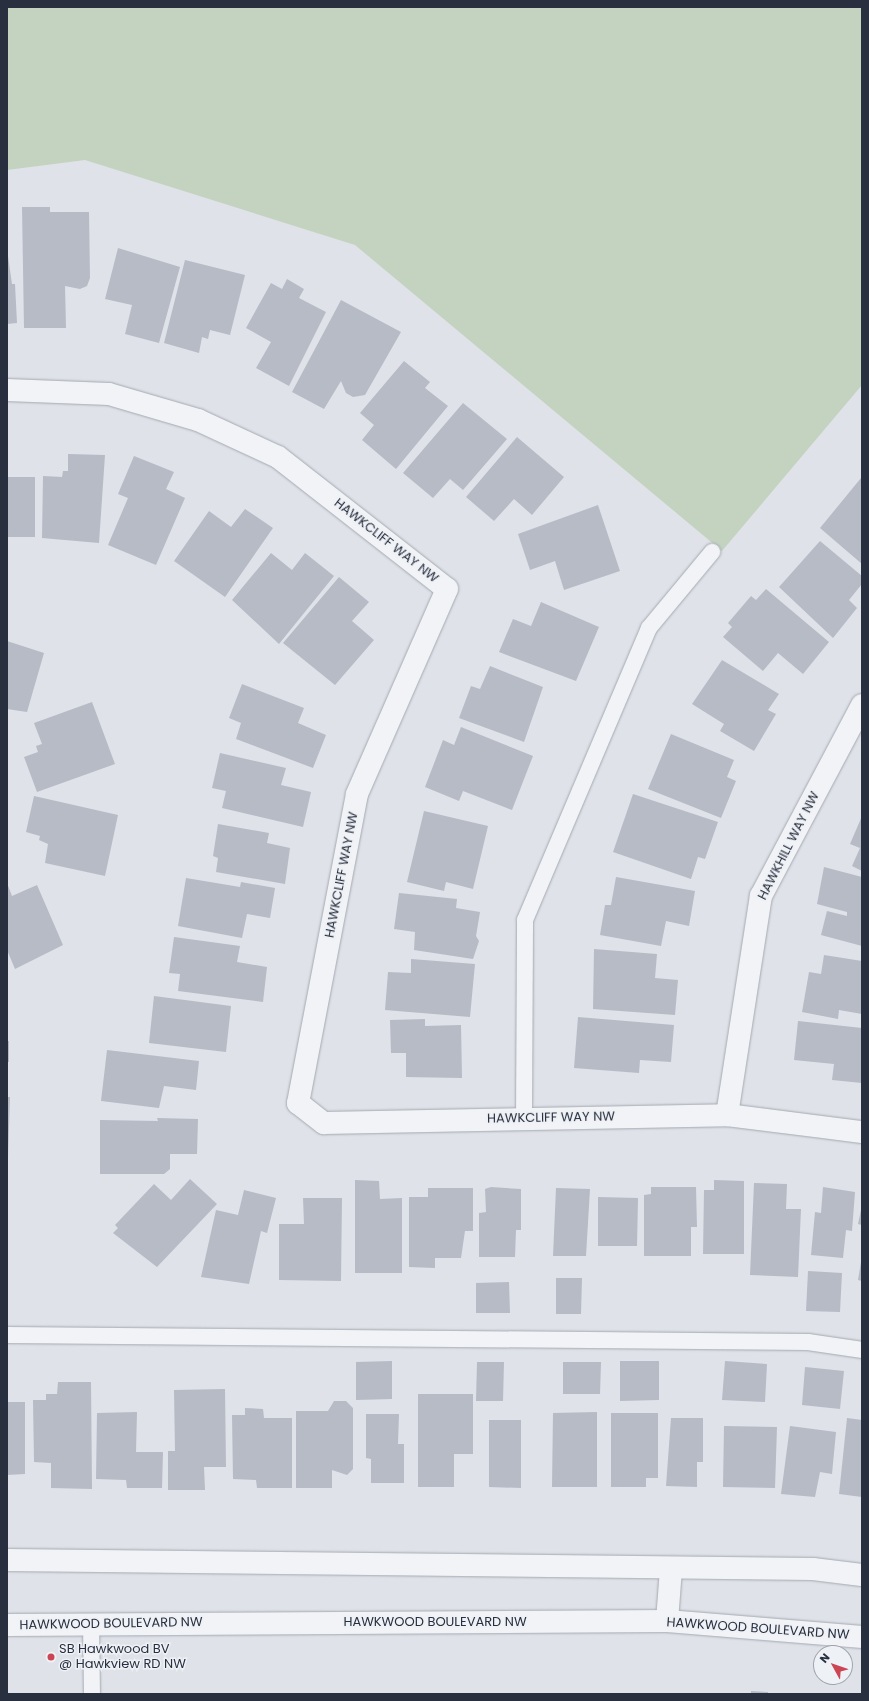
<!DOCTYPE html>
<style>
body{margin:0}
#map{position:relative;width:869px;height:1701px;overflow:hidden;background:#dfe2e8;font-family:Poppins,sans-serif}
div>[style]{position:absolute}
.green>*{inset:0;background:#c4d2c0}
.building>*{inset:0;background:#b6bbc5}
.roads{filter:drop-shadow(0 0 1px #a4a9b2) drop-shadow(0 0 1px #a4a9b2)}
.service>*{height:16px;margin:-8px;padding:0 8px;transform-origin:8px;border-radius:8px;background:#f1f3f6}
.minor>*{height:22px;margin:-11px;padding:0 11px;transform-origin:11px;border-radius:11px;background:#f1f3f6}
.tertiary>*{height:22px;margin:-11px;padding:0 11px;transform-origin:11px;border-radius:11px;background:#f1f3f6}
.dots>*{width:11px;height:11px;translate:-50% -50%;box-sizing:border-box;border:2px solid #eef1f5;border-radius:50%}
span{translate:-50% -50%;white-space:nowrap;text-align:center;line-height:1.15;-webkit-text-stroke:3px #eef1f5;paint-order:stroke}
.street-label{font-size:13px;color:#282f3f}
.poi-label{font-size:13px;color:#282f3f}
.left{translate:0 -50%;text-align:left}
.frame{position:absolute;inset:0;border:8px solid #282f3f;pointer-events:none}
.north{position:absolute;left:813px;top:1645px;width:40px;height:40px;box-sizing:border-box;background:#eef1f5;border:1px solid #9fa3ac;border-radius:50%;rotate:310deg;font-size:11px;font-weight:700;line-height:16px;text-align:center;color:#282f3f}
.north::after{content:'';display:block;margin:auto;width:14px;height:18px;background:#cc4554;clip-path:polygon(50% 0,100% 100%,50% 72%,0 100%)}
</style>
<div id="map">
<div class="green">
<i style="clip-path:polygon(7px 7px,862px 7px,862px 385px,722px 551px,355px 245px,85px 160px,7px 170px)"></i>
</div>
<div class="building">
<i style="clip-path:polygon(22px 207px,50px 207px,50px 212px,89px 212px,90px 278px,87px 286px,80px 289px,65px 286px,66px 328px,24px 328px)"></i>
<i style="clip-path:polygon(118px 248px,180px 267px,159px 343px,125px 334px,132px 305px,105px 299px)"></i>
<i style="clip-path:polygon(7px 249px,12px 284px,15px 284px,17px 323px,7px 324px)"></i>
<i style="clip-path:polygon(185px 260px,245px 275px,230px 335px,210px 330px,208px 339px,202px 337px,199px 353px,164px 343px)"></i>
<i style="clip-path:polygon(287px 279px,304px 289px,299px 298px,326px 312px,289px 386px,256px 368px,271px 342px,246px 328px,271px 283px,282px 289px)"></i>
<i style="clip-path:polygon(341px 300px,401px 332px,365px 395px,353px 397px,346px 393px,341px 381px,324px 409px,292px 392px)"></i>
<i style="clip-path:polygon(404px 361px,430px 382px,425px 388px,448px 406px,396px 469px,362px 440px,374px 425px,360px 413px)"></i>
<i style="clip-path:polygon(463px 403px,507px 439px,463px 490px,450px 479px,433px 498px,403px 473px)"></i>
<i style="clip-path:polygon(517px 437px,564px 477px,532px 515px,514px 499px,494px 521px,466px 497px)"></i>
<i style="clip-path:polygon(68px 454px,105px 455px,99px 543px,42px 538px,43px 476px,62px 477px,63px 471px,68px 471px)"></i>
<i style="clip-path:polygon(134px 456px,174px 472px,166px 489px,185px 498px,156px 565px,108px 545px,128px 498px,118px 494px)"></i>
<i style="clip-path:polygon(7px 477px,35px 477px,35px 537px,7px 537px)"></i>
<i style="clip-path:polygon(861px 478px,862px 479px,862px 564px,820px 528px)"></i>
<i style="clip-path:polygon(598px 505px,620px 571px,564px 590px,555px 561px,530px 570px,518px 534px)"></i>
<i style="clip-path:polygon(245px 509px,273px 528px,225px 597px,174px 561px,209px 511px,231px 527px)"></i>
<i style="clip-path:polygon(820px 541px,862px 576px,862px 584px,849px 600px,857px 608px,833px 638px,779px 587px)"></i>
<i style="clip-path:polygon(271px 553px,292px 570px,305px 553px,334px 576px,279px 644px,232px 600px)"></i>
<i style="clip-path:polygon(339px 577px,369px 602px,352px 621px,374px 640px,335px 685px,283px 643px)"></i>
<i style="clip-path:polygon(766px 589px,829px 642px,803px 674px,778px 653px,763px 671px,723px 637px,732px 627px,728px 623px,751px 596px,756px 600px)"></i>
<i style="clip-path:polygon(541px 602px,599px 627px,576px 681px,499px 652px,513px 619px,531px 626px)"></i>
<i style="clip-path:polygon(7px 641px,44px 653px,27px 712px,7px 709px)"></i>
<i style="clip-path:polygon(722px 660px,779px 694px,768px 710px,776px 714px,754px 751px,720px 731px,724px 724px,692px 704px)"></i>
<i style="clip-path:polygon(490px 666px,543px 687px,524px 742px,459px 718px,471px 686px,480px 689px)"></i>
<i style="clip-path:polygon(242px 684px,304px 708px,298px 723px,326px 735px,313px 768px,236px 739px,241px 723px,229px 718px)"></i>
<i style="clip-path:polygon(92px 702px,115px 764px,37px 792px,24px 757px,38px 752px,36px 746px,42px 744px,34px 723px)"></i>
<i style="clip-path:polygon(461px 727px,533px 756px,512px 810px,463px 791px,459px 801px,425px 787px,443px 740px,454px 745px)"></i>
<i style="clip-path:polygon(671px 734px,734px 760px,727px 777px,736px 781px,721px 818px,648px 789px)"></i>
<i style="clip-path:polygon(220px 753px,286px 768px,281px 785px,311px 792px,303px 827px,222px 808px,226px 791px,212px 788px)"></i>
<i style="clip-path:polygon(633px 794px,718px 822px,705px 859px,698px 857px,691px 879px,613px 852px)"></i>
<i style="clip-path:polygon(34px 796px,118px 815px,105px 876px,45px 863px,48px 844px,39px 840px,40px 836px,26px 832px)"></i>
<i style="clip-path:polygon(424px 811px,488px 826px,473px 889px,446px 882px,444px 891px,407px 882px)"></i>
<i style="clip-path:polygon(862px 816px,862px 871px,852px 866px,860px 848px,850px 844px)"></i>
<i style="clip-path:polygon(218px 824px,269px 833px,267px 843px,290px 848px,285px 884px,216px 872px,218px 858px,213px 856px)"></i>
<i style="clip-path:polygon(824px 867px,862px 877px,862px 946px,821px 935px,827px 911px,847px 916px,847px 912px,817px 904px)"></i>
<i style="clip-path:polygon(616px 877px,695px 891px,689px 926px,666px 921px,661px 946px,600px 935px,605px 905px,611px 905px)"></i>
<i style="clip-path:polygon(186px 878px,240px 887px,241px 882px,275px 888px,270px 918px,247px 914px,242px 938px,178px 926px)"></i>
<i style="clip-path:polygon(7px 883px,12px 896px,37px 885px,63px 945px,15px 969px,7px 950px)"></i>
<i style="clip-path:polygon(399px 893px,457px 899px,456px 908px,480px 912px,476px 936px,479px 941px,473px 959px,414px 950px,415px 932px,394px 929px)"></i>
<i style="clip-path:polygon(174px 937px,240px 946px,237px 962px,267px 967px,263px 1002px,178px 991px,180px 974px,169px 973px)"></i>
<i style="clip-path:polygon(594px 949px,657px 954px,655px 978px,678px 980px,675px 1015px,593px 1009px)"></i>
<i style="clip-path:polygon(824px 955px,862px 961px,862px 1014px,839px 1010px,838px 1019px,802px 1012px,809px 972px,821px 974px)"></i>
<i style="clip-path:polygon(411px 959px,475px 964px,470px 1017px,385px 1010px,388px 972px,411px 973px)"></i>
<i style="clip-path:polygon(154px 996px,231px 1006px,226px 1052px,149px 1043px)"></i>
<i style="clip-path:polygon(578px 1017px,674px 1025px,671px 1062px,640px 1060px,639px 1073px,574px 1068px)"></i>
<i style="clip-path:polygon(425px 1019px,425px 1026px,461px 1025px,462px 1078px,406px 1077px,406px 1053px,391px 1053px,390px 1020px)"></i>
<i style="clip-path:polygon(798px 1021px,862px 1028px,862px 1083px,832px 1080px,834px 1064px,794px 1060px)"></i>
<i style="clip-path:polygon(7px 1041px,9px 1041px,9px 1062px,7px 1062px)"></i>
<i style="clip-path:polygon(107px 1050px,199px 1061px,196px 1090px,164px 1086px,159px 1108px,101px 1101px)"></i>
<i style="clip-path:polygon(7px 1097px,10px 1097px,8px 1157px,7px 1157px)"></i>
<i style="clip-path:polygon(157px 1118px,198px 1119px,197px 1154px,170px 1154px,170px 1169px,164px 1174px,100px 1174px,100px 1120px,158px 1121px)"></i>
<i style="clip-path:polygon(190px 1179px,217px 1204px,157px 1267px,113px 1233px,118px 1228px,115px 1225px,154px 1184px,171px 1200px)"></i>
<i style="clip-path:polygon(355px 1180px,379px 1181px,380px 1199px,402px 1198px,402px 1273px,355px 1273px)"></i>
<i style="clip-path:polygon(714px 1180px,744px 1181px,744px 1254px,703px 1254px,704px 1190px,714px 1190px)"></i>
<i style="clip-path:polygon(754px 1183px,787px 1184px,786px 1209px,801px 1209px,798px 1277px,750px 1275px)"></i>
<i style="clip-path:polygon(491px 1187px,521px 1189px,521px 1230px,516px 1230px,515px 1257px,479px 1257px,479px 1213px,486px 1212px,485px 1189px)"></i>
<i style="clip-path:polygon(651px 1187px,696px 1187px,697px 1227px,691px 1227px,691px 1256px,644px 1256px,644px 1195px,651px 1194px)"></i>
<i style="clip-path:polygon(823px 1187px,855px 1192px,852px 1231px,846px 1230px,843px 1258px,811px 1255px,815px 1212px,821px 1213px)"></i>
<i style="clip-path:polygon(428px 1188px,473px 1188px,473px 1231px,465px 1231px,461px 1258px,435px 1258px,435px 1268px,409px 1267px,409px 1197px,428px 1197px)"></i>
<i style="clip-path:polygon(556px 1188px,590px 1189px,586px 1256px,553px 1256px)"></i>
<i style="clip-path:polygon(244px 1190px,276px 1198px,267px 1233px,261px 1231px,249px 1284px,201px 1277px,216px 1210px,238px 1215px)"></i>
<i style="clip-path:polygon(598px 1197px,638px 1198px,637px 1246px,598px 1246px)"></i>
<i style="clip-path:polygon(303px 1198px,342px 1198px,341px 1281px,279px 1280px,279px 1224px,304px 1224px)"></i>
<i style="clip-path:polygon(862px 1205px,862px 1225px,858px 1224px)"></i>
<i style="clip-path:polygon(862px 1256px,862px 1281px,858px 1280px)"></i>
<i style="clip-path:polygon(808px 1271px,842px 1273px,840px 1312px,806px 1311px)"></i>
<i style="clip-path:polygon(556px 1278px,582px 1278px,581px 1314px,556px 1314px)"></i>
<i style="clip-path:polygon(509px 1282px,510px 1313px,476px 1313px,476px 1283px)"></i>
<i style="clip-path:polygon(392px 1361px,392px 1399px,356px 1400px,356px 1362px)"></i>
<i style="clip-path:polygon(620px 1361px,659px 1361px,659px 1400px,620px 1401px)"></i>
<i style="clip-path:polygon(725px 1361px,767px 1364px,765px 1402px,722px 1400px)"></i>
<i style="clip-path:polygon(477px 1362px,504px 1362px,503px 1401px,476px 1401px)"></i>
<i style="clip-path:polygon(563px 1362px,601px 1362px,600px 1394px,563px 1394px)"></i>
<i style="clip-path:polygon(805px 1367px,844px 1371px,840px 1409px,802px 1405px)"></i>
<i style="clip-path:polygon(58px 1382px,91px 1382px,92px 1489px,51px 1488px,51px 1463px,34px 1462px,33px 1400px,46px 1400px,46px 1394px,57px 1394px)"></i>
<i style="clip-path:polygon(225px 1389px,226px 1467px,204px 1467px,205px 1490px,168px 1490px,168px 1451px,175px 1451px,174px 1390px)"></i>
<i style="clip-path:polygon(418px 1394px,473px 1394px,473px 1454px,454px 1454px,454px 1487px,418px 1487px)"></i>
<i style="clip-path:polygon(334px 1401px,346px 1401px,353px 1408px,353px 1469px,347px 1475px,332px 1470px,332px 1488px,296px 1488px,296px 1411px,328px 1411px)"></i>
<i style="clip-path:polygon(7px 1402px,25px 1402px,25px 1474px,7px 1475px)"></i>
<i style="clip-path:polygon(245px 1408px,263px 1409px,264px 1418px,292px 1418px,292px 1488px,257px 1488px,256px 1480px,233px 1479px,232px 1415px,245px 1415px)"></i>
<i style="clip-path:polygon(137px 1412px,136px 1452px,163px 1452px,162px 1488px,127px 1488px,126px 1480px,96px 1479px,97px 1413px)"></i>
<i style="clip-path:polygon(597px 1412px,597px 1487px,552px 1487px,553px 1413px)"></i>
<i style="clip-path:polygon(611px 1413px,658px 1413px,658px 1478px,646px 1478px,646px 1487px,611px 1487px)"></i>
<i style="clip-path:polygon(366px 1414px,399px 1414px,398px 1444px,404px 1444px,404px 1483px,371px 1483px,371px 1459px,366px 1458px)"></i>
<i style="clip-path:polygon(671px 1418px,703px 1418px,703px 1462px,697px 1462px,697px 1487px,666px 1486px)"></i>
<i style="clip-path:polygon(847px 1418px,862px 1420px,862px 1497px,839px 1494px)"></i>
<i style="clip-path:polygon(489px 1420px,521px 1420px,521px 1488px,489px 1487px)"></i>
<i style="clip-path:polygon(724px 1426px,777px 1427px,775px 1488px,723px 1487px)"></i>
<i style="clip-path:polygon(790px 1426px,836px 1432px,832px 1474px,820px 1472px,815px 1497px,781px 1494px)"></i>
<i style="clip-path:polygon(751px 1691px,768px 1692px,768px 1694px,751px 1694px)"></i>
</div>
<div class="roads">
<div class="service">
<i style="left:524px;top:1119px;width:199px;rotate:-89.7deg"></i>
<i style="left:525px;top:920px;width:317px;rotate:-67deg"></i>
<i style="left:649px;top:628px;width:99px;rotate:-50.3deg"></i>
<i style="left:7px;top:1335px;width:801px;rotate:0.5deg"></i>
<i style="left:808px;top:1342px;width:55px;rotate:8.4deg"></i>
<i style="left:91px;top:1623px;width:71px;rotate:89.2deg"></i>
</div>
<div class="minor">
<i style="left:7px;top:390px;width:102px;rotate:2.2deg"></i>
<i style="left:109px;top:394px;width:93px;rotate:16.3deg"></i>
<i style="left:198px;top:420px;width:88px;rotate:24.8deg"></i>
<i style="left:278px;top:457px;width:214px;rotate:38deg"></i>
<i style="left:447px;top:589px;width:224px;rotate:113.7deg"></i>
<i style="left:357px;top:794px;width:315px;rotate:100.8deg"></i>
<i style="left:298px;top:1103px;width:33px;rotate:38deg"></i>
<i style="left:324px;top:1123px;width:403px;rotate:-1.1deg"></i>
<i style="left:727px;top:1115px;width:136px;rotate:7.2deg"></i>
<i style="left:727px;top:1115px;width:222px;rotate:-81.2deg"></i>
<i style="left:761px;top:896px;width:216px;rotate:-62.1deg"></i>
</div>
<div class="tertiary">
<i style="left:7px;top:1560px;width:806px;rotate:0.64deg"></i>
<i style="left:813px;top:1569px;width:49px;rotate:7deg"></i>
<i style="left:667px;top:1621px;width:52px;rotate:-85.6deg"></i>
<i style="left:7px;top:1625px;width:660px;rotate:-0.35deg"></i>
<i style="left:667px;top:1621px;width:196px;rotate:4.7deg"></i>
</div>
</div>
<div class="dots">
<i style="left:51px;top:1657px;background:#cc4554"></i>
</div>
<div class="street-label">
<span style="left:386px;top:541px;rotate:38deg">HAWKCLIFF WAY NW</span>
<span style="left:789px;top:846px;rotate:-63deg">HAWKHILL WAY NW</span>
<span style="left:342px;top:875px;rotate:-79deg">HAWKCLIFF WAY NW</span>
<span style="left:551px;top:1118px;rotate:-1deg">HAWKCLIFF WAY NW</span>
<span style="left:435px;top:1622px">HAWKWOOD BOULEVARD NW</span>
<span style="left:111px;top:1624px;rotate:-1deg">HAWKWOOD BOULEVARD NW</span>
<span style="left:758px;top:1629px;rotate:4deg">HAWKWOOD BOULEVARD NW</span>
</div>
<div class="poi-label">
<span class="left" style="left:59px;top:1657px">SB Hawkwood BV<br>@ Hawkview RD NW</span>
</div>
<div class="frame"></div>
<div class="north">N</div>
</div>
